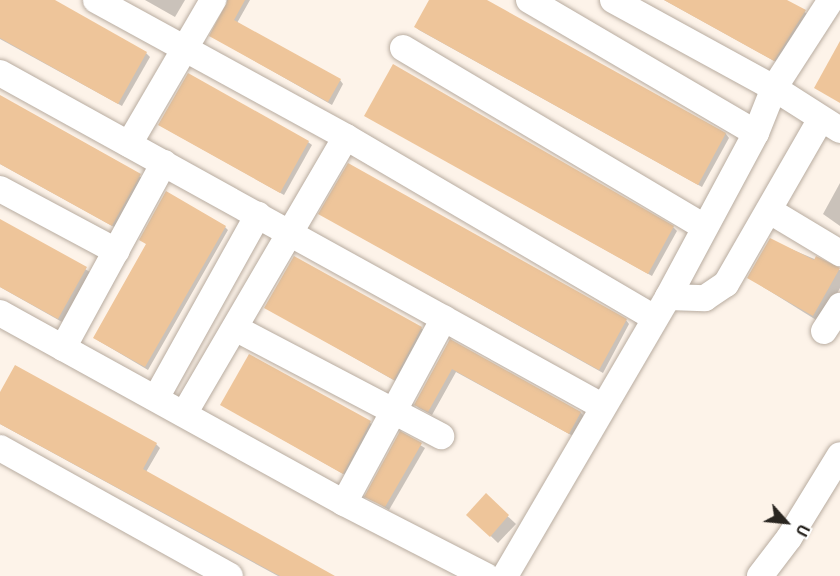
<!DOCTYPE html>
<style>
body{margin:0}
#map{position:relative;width:840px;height:576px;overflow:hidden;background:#fdf3e9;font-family:Roboto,sans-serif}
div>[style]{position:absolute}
.shadow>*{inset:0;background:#0003}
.building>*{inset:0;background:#eec59a}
.roads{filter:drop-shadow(0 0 2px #b8aca0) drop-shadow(0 0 2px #b8aca0)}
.minor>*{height:26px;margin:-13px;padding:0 13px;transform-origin:13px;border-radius:13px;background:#fff}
span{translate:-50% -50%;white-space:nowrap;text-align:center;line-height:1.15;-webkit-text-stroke:5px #fff;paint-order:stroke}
.north{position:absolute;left:756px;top:492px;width:60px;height:60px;-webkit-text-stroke:4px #fff;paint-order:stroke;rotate:117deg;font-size:16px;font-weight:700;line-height:24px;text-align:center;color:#292520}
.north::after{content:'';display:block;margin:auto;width:21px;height:27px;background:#292520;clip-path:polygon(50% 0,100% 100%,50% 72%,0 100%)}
</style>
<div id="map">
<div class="shadow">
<i style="clip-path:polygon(0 0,50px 0,146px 53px,150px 57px,122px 106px,0 39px)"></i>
<i style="clip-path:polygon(145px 0,185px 0,175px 17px)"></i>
<i style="clip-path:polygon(227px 0,250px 0,237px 23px,340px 80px,343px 84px,332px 105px,211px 36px,227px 8px)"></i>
<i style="clip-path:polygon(431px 0,485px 0,726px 134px,729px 138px,702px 187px,419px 30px,416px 27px)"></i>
<i style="clip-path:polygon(664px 0,785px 0,809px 15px,778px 63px)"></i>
<i style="clip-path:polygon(0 97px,144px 179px,116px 228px,0 164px)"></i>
<i style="clip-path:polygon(366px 116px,673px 227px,677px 231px,652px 276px)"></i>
<i style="clip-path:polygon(159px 125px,308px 142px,312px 145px,284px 195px)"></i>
<i style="clip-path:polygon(840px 183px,840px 226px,823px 214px)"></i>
<i style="clip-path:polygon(320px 214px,626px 320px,629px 324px,603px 373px)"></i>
<i style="clip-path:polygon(0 220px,90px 272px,62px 322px,0 287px)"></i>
<i style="clip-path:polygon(225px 227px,228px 230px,148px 370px,99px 341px,148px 245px,141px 240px)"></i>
<i style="clip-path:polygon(770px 240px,840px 270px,840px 288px,821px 323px,749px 278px)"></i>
<i style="clip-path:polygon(265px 307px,421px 328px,425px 332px,397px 382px)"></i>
<i style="clip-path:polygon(450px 341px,581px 413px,584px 416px,573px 436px,456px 372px,432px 415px,419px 408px,416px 405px)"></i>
<i style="clip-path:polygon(0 395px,156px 444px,160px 448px,146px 472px,332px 576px,278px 576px,0 424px)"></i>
<i style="clip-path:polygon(222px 405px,370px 423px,374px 426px,347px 476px)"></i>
<i style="clip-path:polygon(400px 433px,425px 448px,389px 510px,366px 496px)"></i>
<i style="clip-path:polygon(486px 496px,516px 524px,498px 543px,469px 515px)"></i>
</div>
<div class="building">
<i style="clip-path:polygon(0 0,55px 0,147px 52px,118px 104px,0 38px)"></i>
<i style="clip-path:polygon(228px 0,245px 0,234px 20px,341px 79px,328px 102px,209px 36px)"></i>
<i style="clip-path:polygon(429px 0,487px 0,726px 133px,698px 185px,414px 27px)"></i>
<i style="clip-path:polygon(664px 0,787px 0,806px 10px,774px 61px)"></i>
<i style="clip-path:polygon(840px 41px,840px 103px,814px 88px)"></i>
<i style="clip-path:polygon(393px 64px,674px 226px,648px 274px,364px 116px)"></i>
<i style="clip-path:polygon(188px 73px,309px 141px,280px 193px,158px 125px)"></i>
<i style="clip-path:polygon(0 95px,141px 174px,112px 226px,0 164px)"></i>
<i style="clip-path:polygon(348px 163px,627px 319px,599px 370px,318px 214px)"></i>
<i style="clip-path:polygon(166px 191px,226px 226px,145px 367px,93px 338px,146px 244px,139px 240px)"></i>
<i style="clip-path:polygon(0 219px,87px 267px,58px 319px,0 287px)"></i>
<i style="clip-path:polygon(770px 238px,814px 260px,816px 256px,840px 268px,813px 316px,747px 278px)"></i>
<i style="clip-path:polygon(294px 256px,422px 327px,394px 380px,264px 308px)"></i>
<i style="clip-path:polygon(450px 339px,581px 412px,569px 434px,452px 369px,428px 412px,414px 405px)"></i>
<i style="clip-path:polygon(249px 354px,371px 421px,343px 474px,220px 405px)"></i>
<i style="clip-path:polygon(15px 365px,157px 443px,143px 469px,335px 576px,280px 576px,0 424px,0 392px)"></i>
<i style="clip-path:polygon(400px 431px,422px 443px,385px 507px,364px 497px)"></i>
<i style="clip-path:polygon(486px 493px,509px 515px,490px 537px,466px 515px)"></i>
</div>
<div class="roads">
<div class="minor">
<i style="left:96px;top:0;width:285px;rotate:28.7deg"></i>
<i style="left:346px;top:137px;width:356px;rotate:30.4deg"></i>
<i style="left:529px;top:0;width:263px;rotate:30.4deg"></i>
<i style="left:613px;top:0;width:183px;rotate:28.7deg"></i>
<i style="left:774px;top:88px;width:78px;rotate:32.5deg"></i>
<i style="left:403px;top:48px;width:351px;rotate:30.7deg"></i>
<i style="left:0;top:73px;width:688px;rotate:28.95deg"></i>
<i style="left:129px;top:144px;width:167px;rotate:-59.7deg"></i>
<i style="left:0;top:189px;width:132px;rotate:28.1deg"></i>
<i style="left:770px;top:211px;width:82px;rotate:31deg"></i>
<i style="left:668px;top:297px;width:37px;rotate:2deg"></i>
<i style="left:705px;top:298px;width:25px;rotate:-34deg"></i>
<i style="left:726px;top:284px;width:190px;rotate:-60.1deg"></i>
<i style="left:0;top:313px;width:393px;rotate:28.9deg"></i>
<i style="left:344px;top:503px;width:160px;rotate:27.2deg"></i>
<i style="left:235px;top:328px;width:233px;rotate:27.7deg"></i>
<i style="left:824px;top:331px;width:30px;rotate:-57deg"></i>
<i style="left:63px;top:348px;width:211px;rotate:-61.4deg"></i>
<i style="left:156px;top:398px;width:210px;rotate:-60.9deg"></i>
<i style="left:184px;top:414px;width:321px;rotate:-59.7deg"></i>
<i style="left:0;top:448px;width:263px;rotate:29.1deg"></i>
<i style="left:344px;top:503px;width:210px;rotate:-61.6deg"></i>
<i style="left:505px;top:576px;width:323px;rotate:-59.7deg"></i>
<i style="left:668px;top:297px;width:186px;rotate:-61.8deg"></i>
<i style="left:756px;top:133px;width:48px;rotate:-68.2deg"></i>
<i style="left:774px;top:88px;width:105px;rotate:-57.1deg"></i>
<i style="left:760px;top:576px;width:48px;rotate:-52.7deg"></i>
<i style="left:789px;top:538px;width:97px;rotate:-58.4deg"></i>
</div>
</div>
<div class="north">U</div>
</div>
